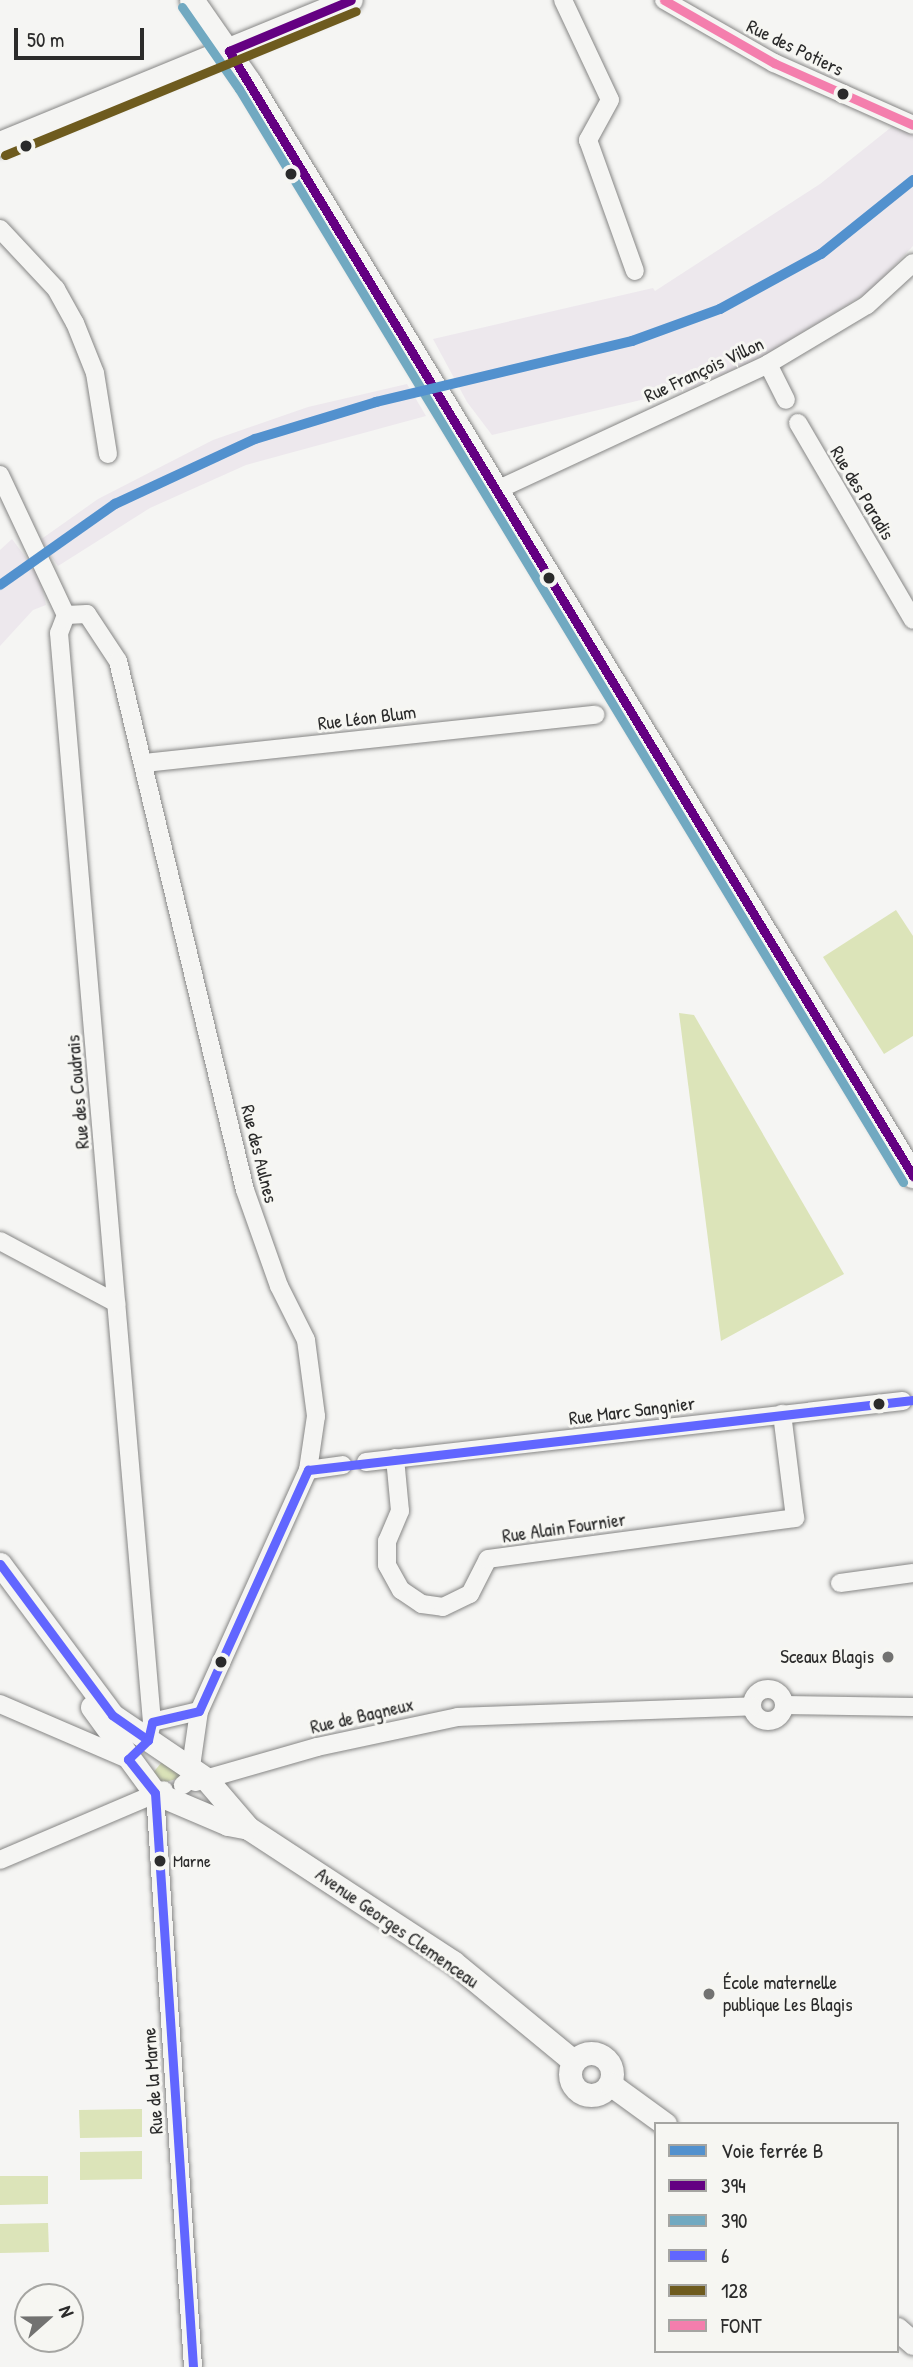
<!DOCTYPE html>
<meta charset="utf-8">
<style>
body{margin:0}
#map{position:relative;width:913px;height:2367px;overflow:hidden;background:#f5f5f3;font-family:"Patrick Hand",sans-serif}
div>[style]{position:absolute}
.built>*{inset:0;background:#ede8ed}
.green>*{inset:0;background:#dce4b9}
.roads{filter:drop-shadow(0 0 2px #868685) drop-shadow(0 0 2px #868685)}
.minor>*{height:18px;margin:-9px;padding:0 9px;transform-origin:9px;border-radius:9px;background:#f5f5f3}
.minor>.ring{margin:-9px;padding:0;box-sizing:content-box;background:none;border:18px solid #f5f5f3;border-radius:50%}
.tertiary>*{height:23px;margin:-11.5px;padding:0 11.5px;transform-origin:11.5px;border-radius:11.5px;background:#f5f5f3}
.tertiary>.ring{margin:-11.5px;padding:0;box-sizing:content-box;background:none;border:23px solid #f5f5f3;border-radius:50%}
.secondary>*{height:24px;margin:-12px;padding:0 12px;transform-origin:12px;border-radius:12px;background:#f5f5f3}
.bus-1>*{height:9px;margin:-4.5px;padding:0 4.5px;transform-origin:4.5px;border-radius:4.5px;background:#640082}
.bus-2>*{height:9px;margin:-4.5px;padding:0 4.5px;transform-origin:4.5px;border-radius:4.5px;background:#71a9c1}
.bus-3>*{height:9px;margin:-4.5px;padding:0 4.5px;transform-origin:4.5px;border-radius:4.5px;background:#6166ff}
.bus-4>*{height:9px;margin:-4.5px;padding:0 4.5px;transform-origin:4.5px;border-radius:4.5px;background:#6e5b1e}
.bus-5>*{height:9px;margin:-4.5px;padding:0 4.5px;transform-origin:4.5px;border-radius:4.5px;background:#f47ead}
.rail-1>*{height:10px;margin:-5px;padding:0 5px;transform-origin:5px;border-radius:5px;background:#5291ce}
.dots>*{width:19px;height:19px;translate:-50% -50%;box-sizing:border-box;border:4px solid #f6f6f2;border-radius:50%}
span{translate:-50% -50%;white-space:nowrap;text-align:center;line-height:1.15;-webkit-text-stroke:6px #f6f6f2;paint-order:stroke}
.bus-label{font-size:17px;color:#2b2b2b}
.left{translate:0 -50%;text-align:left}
.street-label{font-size:19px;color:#2b2b2b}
.poi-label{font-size:19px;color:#2b2b2b}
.right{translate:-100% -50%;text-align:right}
.legend{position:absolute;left:654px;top:2122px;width:245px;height:231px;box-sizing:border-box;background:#f6f6f2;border:2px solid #a5a5a2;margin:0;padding:9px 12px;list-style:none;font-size:21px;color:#2b2b2b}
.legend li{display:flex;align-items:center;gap:14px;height:35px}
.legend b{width:35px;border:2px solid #a5a5a2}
.north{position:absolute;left:14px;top:2283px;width:70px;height:70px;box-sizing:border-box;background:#f6f6f2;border:2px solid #a5a5a2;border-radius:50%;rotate:69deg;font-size:19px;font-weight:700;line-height:28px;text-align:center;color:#2b2b2b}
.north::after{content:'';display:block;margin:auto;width:24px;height:32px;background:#727271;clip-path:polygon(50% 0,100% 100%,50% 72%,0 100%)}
.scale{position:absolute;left:14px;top:28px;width:130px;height:32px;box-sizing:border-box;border:4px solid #2b2b2b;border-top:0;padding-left:9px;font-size:21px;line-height:24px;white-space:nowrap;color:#2b2b2b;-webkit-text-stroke:5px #f6f6f2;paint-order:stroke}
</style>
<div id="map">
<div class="built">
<i style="clip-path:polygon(894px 125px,913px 135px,913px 246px,870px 291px,765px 355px,692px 388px,492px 435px,467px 402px,433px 339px,653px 288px,655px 291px,820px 184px)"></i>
<i style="clip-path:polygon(407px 384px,426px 416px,246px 465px,150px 508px,58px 566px,40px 540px,98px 499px,213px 440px,308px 407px)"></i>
<i style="clip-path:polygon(12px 539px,39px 575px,46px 605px,33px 610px,0 646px,0 550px)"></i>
</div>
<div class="green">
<i style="clip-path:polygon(896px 910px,913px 936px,913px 1036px,884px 1054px,823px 957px)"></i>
<i style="clip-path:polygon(679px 1013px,694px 1015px,844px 1274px,721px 1341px)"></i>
<i style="clip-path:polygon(161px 1763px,168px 1763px,183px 1777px,159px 1784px,152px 1774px)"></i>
<i style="clip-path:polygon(142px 2109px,142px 2137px,80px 2138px,79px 2110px)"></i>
<i style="clip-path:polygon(142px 2151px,142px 2179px,80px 2180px,80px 2152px)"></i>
<i style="clip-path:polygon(0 2176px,48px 2176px,48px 2204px,0 2205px)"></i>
<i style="clip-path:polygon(48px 2223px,49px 2252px,0 2253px,0 2224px)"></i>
</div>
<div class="roads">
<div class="minor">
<i style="left:563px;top:0;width:110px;rotate:64.8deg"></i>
<i style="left:610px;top:100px;width:46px;rotate:118.8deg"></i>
<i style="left:588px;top:140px;width:139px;rotate:70.3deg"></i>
<i style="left:664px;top:0;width:127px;rotate:29.8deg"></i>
<i style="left:774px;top:63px;width:152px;rotate:24deg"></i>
<i style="left:0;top:229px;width:82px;rotate:47deg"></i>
<i style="left:56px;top:289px;width:39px;rotate:61deg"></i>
<i style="left:75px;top:323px;width:54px;rotate:68.2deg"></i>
<i style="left:95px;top:373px;width:82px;rotate:80.9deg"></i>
<i style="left:768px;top:364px;width:40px;rotate:63.4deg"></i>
<i style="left:798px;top:423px;width:228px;rotate:59.7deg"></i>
<i style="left:0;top:475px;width:155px;rotate:64.8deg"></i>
<i style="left:66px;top:615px;width:19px;rotate:111deg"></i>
<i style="left:59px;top:633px;width:1093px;rotate:85.12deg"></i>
<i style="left:152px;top:1722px;width:18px;rotate:103deg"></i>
<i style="left:497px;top:490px;width:299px;rotate:-24.9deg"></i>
<i style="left:768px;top:364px;width:115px;rotate:-30.8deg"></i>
<i style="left:867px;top:305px;width:62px;rotate:-42.4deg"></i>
<i style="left:66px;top:615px;width:21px;rotate:-3deg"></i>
<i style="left:87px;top:614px;width:56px;rotate:56.6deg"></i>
<i style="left:118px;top:661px;width:544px;rotate:76.5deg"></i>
<i style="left:245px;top:1190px;width:102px;rotate:70.5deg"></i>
<i style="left:279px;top:1286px;width:60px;rotate:63.4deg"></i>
<i style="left:306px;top:1340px;width:77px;rotate:82.5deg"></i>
<i style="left:316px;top:1416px;width:55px;rotate:98.4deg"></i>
<i style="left:308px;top:1470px;width:265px;rotate:114.3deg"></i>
<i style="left:199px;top:1711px;width:70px;rotate:98.2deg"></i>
<i style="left:189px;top:1780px;width:8px;rotate:140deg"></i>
<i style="left:144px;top:763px;width:454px;rotate:-6.1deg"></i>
<i style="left:0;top:1241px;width:132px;rotate:28.1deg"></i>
<i style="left:395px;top:1458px;width:53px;rotate:84.6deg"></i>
<i style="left:400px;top:1511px;width:33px;rotate:113deg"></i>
<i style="left:387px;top:1541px;width:24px;rotate:90deg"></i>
<i style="left:387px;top:1565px;width:29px;rotate:61deg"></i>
<i style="left:401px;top:1590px;width:25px;rotate:34deg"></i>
<i style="left:422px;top:1604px;width:21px;rotate:8deg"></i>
<i style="left:443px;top:1607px;width:30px;rotate:-26deg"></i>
<i style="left:470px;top:1594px;width:39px;rotate:-63deg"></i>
<i style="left:488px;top:1559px;width:310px;rotate:-7.6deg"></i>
<i style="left:795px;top:1518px;width:105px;rotate:-97.1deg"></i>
<i style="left:366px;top:1462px;width:540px;rotate:-6.48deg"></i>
<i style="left:308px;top:1470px;width:35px;rotate:-8deg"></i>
<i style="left:840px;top:1583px;width:74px;rotate:-7.8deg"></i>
<i class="ring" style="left:752px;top:1689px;width:14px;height:14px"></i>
<i style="left:0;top:1704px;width:139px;rotate:23.3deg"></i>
<i style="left:784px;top:1705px;width:129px;rotate:0.9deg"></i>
<i style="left:152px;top:1722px;width:48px;rotate:-13.2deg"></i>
<i style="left:195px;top:1782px;width:127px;rotate:-16deg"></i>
<i style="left:317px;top:1747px;width:144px;rotate:-12deg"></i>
<i style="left:458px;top:1717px;width:294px;rotate:-2.1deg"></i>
<i style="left:155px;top:1793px;width:575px;rotate:86.21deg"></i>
<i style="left:0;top:1860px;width:178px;rotate:-23.1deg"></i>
</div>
<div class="tertiary">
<i style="left:0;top:1564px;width:188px;rotate:53.4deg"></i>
<i style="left:112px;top:1715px;width:114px;rotate:34.2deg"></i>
<i style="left:206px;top:1779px;width:65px;rotate:49.4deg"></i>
<i style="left:248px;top:1828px;width:245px;rotate:33.2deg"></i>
<i style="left:453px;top:1962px;width:156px;rotate:39.5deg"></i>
<i style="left:92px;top:1707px;width:107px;rotate:53.8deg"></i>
<i style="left:155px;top:1793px;width:79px;rotate:23deg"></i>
<i style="left:228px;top:1824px;width:20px;rotate:11deg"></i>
<i class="ring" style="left:570px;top:2053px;width:19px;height:19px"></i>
<i style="left:610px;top:2084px;width:68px;rotate:36deg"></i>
<i style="left:897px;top:2329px;width:21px;rotate:41deg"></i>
</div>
<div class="secondary">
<i style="left:192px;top:0;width:100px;rotate:55.2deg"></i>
<i style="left:249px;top:82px;width:1280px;rotate:58.74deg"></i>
<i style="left:0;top:144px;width:379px;rotate:-22.3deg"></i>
</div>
</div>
<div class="bus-1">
<i style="left:229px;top:51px;width:1317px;rotate:58.7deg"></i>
<i style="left:229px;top:51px;width:132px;rotate:-22.7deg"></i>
</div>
<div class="bus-2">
<i style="left:182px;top:7px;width:100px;rotate:55.2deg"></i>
<i style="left:239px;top:89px;width:1279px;rotate:58.72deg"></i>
</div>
<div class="bus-3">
<i style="left:0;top:1564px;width:188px;rotate:53.4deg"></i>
<i style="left:112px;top:1715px;width:44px;rotate:34.8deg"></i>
<i style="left:148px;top:1740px;width:18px;rotate:-77deg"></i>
<i style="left:152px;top:1722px;width:48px;rotate:-13.2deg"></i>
<i style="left:199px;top:1711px;width:265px;rotate:-65.7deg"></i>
<i style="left:308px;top:1470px;width:609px;rotate:-6.6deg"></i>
<i style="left:148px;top:1740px;width:28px;rotate:136deg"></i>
<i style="left:128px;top:1759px;width:43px;rotate:51.5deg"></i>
<i style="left:155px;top:1793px;width:575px;rotate:86.21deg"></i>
</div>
<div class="bus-4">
<i style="left:5px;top:155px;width:379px;rotate:-22.3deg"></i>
</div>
<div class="bus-5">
<i style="left:664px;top:0;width:127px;rotate:29.8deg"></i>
<i style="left:774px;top:63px;width:152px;rotate:24deg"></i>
</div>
<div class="rail-1">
<i style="left:0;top:585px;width:141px;rotate:-35.2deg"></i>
<i style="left:115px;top:504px;width:154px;rotate:-24.9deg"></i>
<i style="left:255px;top:439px;width:127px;rotate:-17deg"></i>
<i style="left:376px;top:402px;width:263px;rotate:-13.4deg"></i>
<i style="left:632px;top:341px;width:94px;rotate:-20deg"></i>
<i style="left:720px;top:309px;width:115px;rotate:-28.6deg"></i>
<i style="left:821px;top:254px;width:118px;rotate:-38.8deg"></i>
</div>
<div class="dots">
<i style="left:843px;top:94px;background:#2b2b2b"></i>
<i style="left:26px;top:146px;background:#2b2b2b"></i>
<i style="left:291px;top:174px;background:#2b2b2b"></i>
<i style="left:549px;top:578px;background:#2b2b2b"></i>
<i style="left:879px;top:1404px;background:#2b2b2b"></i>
<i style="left:888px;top:1657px;background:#727271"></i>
<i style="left:221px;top:1662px;background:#2b2b2b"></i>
<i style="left:160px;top:1861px;background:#2b2b2b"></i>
<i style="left:709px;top:1994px;background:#727271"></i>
</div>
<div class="bus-label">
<span class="left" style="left:173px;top:1861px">Marne</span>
</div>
<div class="street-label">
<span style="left:795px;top:48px;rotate:26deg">Rue des Potiers</span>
<span style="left:704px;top:370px;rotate:-25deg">Rue François Villon</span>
<span style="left:862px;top:493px;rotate:59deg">Rue des Paradis</span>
<span style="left:367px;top:718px;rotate:-7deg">Rue Léon Blum</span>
<span style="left:78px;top:1092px;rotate:-95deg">Rue des Coudrais</span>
<span style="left:259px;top:1154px;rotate:76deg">Rue des Aulnes</span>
<span style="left:632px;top:1411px;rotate:-7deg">Rue Marc Sangnier</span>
<span style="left:564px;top:1528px;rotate:-8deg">Rue Alain Fournier</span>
<span style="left:362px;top:1716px;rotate:-13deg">Rue de Bagneux</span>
<span style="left:397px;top:1928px;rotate:35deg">Avenue Georges Clemenceau</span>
<span style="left:153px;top:2081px;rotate:-94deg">Rue de la Marne</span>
</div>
<div class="poi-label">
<span class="right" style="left:874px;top:1657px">Sceaux Blagis</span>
<span class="left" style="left:723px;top:1994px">École maternelle<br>publique Les Blagis</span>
</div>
<ul class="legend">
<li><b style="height:9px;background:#5291ce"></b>Voie ferrée B</li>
<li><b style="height:9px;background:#640082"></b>394</li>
<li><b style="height:9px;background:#71a9c1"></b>390</li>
<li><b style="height:9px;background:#6166ff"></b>6</li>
<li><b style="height:9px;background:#6e5b1e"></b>128</li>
<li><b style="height:9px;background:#f47ead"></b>FONT</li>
</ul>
<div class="north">N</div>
<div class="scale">50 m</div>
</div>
